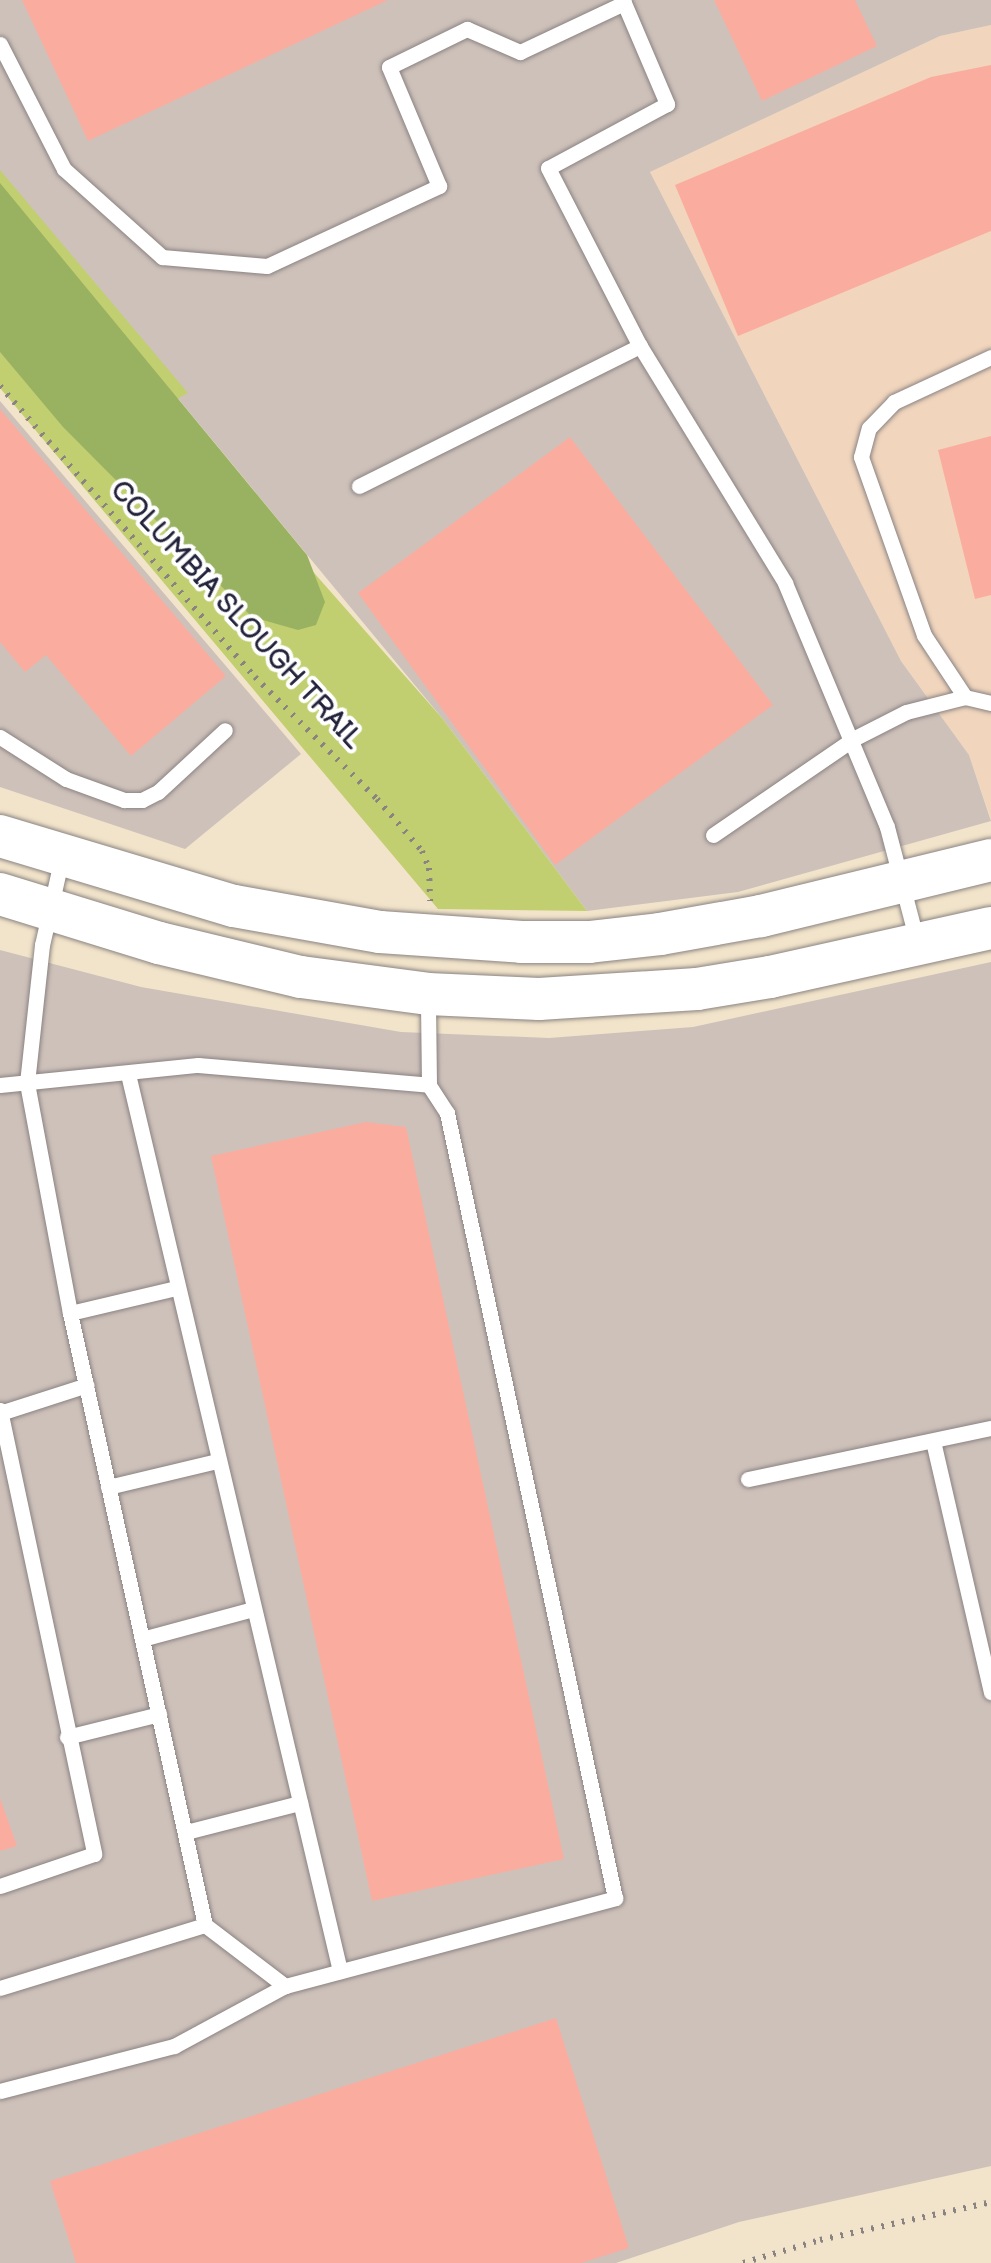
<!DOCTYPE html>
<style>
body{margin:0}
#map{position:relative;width:991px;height:2263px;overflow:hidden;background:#f2e4ca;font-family:"Balsamiq Sans",sans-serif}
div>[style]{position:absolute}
.built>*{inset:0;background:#f1d5bd}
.industrial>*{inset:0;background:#cec1ba}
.green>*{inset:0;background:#c2cf70}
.forest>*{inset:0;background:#99b262}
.building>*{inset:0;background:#faad9f}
.path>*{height:6px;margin-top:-3px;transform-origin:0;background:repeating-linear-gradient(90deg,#8a8382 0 2.5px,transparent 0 10.5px)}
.roads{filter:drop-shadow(0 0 2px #8a8382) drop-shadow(0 0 2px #8a8382)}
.lane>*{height:15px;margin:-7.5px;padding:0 7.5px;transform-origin:7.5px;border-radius:7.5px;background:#fff}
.secondary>*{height:42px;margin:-21px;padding:0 21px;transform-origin:21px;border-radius:21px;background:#fff}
span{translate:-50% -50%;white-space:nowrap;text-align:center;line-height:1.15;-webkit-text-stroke:8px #fff;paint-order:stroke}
.street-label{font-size:28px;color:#22223b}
</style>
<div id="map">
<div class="built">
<i style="clip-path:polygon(991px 25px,991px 819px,969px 755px,901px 661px,650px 172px,940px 36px)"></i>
</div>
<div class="industrial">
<i style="clip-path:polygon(0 0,991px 0,991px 25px,940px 36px,650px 172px,901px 661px,969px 755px,991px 821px,738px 892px,587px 911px,442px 718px,0 183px)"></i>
<i style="clip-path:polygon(0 401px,301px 754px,185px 849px,0 787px)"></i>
<i style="clip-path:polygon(0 950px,141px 987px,401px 1032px,549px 1038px,693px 1027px,991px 962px,991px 2166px,739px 2222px,616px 2263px,0 2263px)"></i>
</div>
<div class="green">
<i style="clip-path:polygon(0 170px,188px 393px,166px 405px,442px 718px,587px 911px,438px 909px,0 388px)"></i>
</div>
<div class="forest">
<i style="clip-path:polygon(0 183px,307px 555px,325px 602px,316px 625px,298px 630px,252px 617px,63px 427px,0 352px)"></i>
</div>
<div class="building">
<i style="clip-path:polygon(22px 0,388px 0,88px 141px)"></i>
<i style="clip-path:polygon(714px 0,855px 0,877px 46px,762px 101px)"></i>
<i style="clip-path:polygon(991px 65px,991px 231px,738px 336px,675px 185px,931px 77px)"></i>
<i style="clip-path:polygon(0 409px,226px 676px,131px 756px,46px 655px,25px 672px,0 642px)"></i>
<i style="clip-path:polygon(991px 436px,991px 595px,975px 599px,938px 450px)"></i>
<i style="clip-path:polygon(570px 437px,773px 705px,555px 865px,358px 593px)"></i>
<i style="clip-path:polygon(366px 1122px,406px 1127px,564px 1859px,372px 1901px,211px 1156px)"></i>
<i style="clip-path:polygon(0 1798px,17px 1846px,0 1851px)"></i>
<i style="clip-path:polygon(556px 2018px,629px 2248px,581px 2263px,76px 2263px,50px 2181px)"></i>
</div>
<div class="path">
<i style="left:0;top:386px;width:387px;rotate:48.8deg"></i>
<i style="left:255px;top:677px;width:173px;rotate:45deg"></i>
<i style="left:377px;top:799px;width:69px;rotate:49.1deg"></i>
<i style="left:422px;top:851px;width:18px;rotate:68deg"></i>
<i style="left:429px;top:868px;width:33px;rotate:88deg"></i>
<i style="left:743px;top:2263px;width:80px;rotate:-16.6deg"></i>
<i style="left:820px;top:2240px;width:175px;rotate:-12.5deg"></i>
</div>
<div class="roads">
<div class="lane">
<i style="left:624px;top:3px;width:110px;rotate:66.9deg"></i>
<i style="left:667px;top:104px;width:135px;rotate:151.7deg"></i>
<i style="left:548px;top:168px;width:200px;rotate:62.7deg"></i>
<i style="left:0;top:44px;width:140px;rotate:62.9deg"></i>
<i style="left:64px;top:169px;width:132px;rotate:41.9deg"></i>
<i style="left:162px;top:257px;width:105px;rotate:4.9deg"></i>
<i style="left:267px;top:266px;width:190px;rotate:-24.9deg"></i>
<i style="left:439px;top:186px;width:129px;rotate:-112.8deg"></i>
<i style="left:389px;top:67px;width:87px;rotate:-26deg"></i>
<i style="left:467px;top:29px;width:58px;rotate:23.5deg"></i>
<i style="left:520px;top:52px;width:115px;rotate:-25.2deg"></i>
<i style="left:624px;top:3px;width:4px;rotate:-124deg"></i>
<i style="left:359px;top:486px;width:314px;rotate:-26.5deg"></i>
<i style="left:640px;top:346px;width:278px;rotate:58.5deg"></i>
<i style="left:785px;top:583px;width:264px;rotate:67.3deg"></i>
<i style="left:887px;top:827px;width:118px;rotate:75.3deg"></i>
<i style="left:965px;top:697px;width:74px;rotate:-123.5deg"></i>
<i style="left:924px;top:635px;width:189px;rotate:-109.5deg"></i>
<i style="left:861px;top:457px;width:30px;rotate:-75deg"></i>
<i style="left:869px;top:428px;width:36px;rotate:-46deg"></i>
<i style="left:894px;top:402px;width:107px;rotate:-24.9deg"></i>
<i style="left:0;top:737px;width:78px;rotate:32.5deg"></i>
<i style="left:66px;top:779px;width:62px;rotate:19.9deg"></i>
<i style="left:124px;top:800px;width:18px"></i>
<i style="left:142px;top:800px;width:18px;rotate:-27deg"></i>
<i style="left:158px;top:792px;width:91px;rotate:-42.8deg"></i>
<i style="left:713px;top:835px;width:170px;rotate:-34.4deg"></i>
<i style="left:853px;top:739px;width:59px;rotate:-27deg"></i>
<i style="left:906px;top:712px;width:61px;rotate:-14.3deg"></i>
<i style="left:965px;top:697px;width:27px;rotate:13deg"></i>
<i style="left:128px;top:1074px;width:922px;rotate:76.7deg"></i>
<i style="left:0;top:1085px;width:199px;rotate:-5.8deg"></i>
<i style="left:198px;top:1065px;width:232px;rotate:4.9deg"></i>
<i style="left:70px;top:1313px;width:109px;rotate:-13.3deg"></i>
<i style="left:0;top:1410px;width:454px;rotate:78deg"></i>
<i style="left:94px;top:1854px;width:99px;rotate:161.2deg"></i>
<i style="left:0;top:1413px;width:91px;rotate:-17.8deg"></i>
<i style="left:933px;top:1441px;width:258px;rotate:77deg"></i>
<i style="left:748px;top:1479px;width:248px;rotate:-11.9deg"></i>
<i style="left:108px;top:1487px;width:112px;rotate:-13.4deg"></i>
<i style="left:142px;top:1639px;width:115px;rotate:-15.1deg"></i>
<i style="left:67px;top:1737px;width:95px;rotate:-14deg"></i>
<i style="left:186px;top:1832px;width:118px;rotate:-14.3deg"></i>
<i style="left:205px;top:1925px;width:101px;rotate:37.3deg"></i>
<i style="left:285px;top:1986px;width:342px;rotate:-14.9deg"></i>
<i style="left:615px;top:1898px;width:803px;rotate:-102.08deg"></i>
<i style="left:447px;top:1113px;width:33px;rotate:-123deg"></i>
<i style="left:429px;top:1085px;width:87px;rotate:-90.7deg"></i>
<i style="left:0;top:1988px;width:214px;rotate:-17.1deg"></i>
<i style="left:205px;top:1925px;width:627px;rotate:-102.44deg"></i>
<i style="left:70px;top:1313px;width:234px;rotate:-100.6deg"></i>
<i style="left:27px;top:1083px;width:139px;rotate:-83.8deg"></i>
<i style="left:42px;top:945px;width:90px;rotate:-77.2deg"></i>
<i style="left:0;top:2091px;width:180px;rotate:-14.5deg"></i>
<i style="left:174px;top:2046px;width:126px;rotate:-28.4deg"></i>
</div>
<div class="secondary">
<i style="left:0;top:836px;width:244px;rotate:16.7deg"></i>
<i style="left:234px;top:906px;width:148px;rotate:10.1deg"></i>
<i style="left:380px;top:932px;width:142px;rotate:4deg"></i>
<i style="left:522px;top:942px;width:67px"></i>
<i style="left:589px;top:942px;width:71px;rotate:-6.4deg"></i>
<i style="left:660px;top:934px;width:103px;rotate:-10.1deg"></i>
<i style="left:761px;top:916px;width:237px;rotate:-13.7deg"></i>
<i style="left:0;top:894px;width:166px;rotate:17.1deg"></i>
<i style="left:159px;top:943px;width:146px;rotate:13.5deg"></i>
<i style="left:301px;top:977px;width:128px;rotate:7.6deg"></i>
<i style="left:428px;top:994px;width:111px;rotate:2.6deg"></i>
<i style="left:539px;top:999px;width:158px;rotate:-3.6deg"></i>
<i style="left:697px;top:989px;width:74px;rotate:-9.3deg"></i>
<i style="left:770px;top:977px;width:226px;rotate:-12.5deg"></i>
</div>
</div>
<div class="street-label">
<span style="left:236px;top:615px;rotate:47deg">COLUMBIA SLOUGH TRAIL</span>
</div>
</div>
